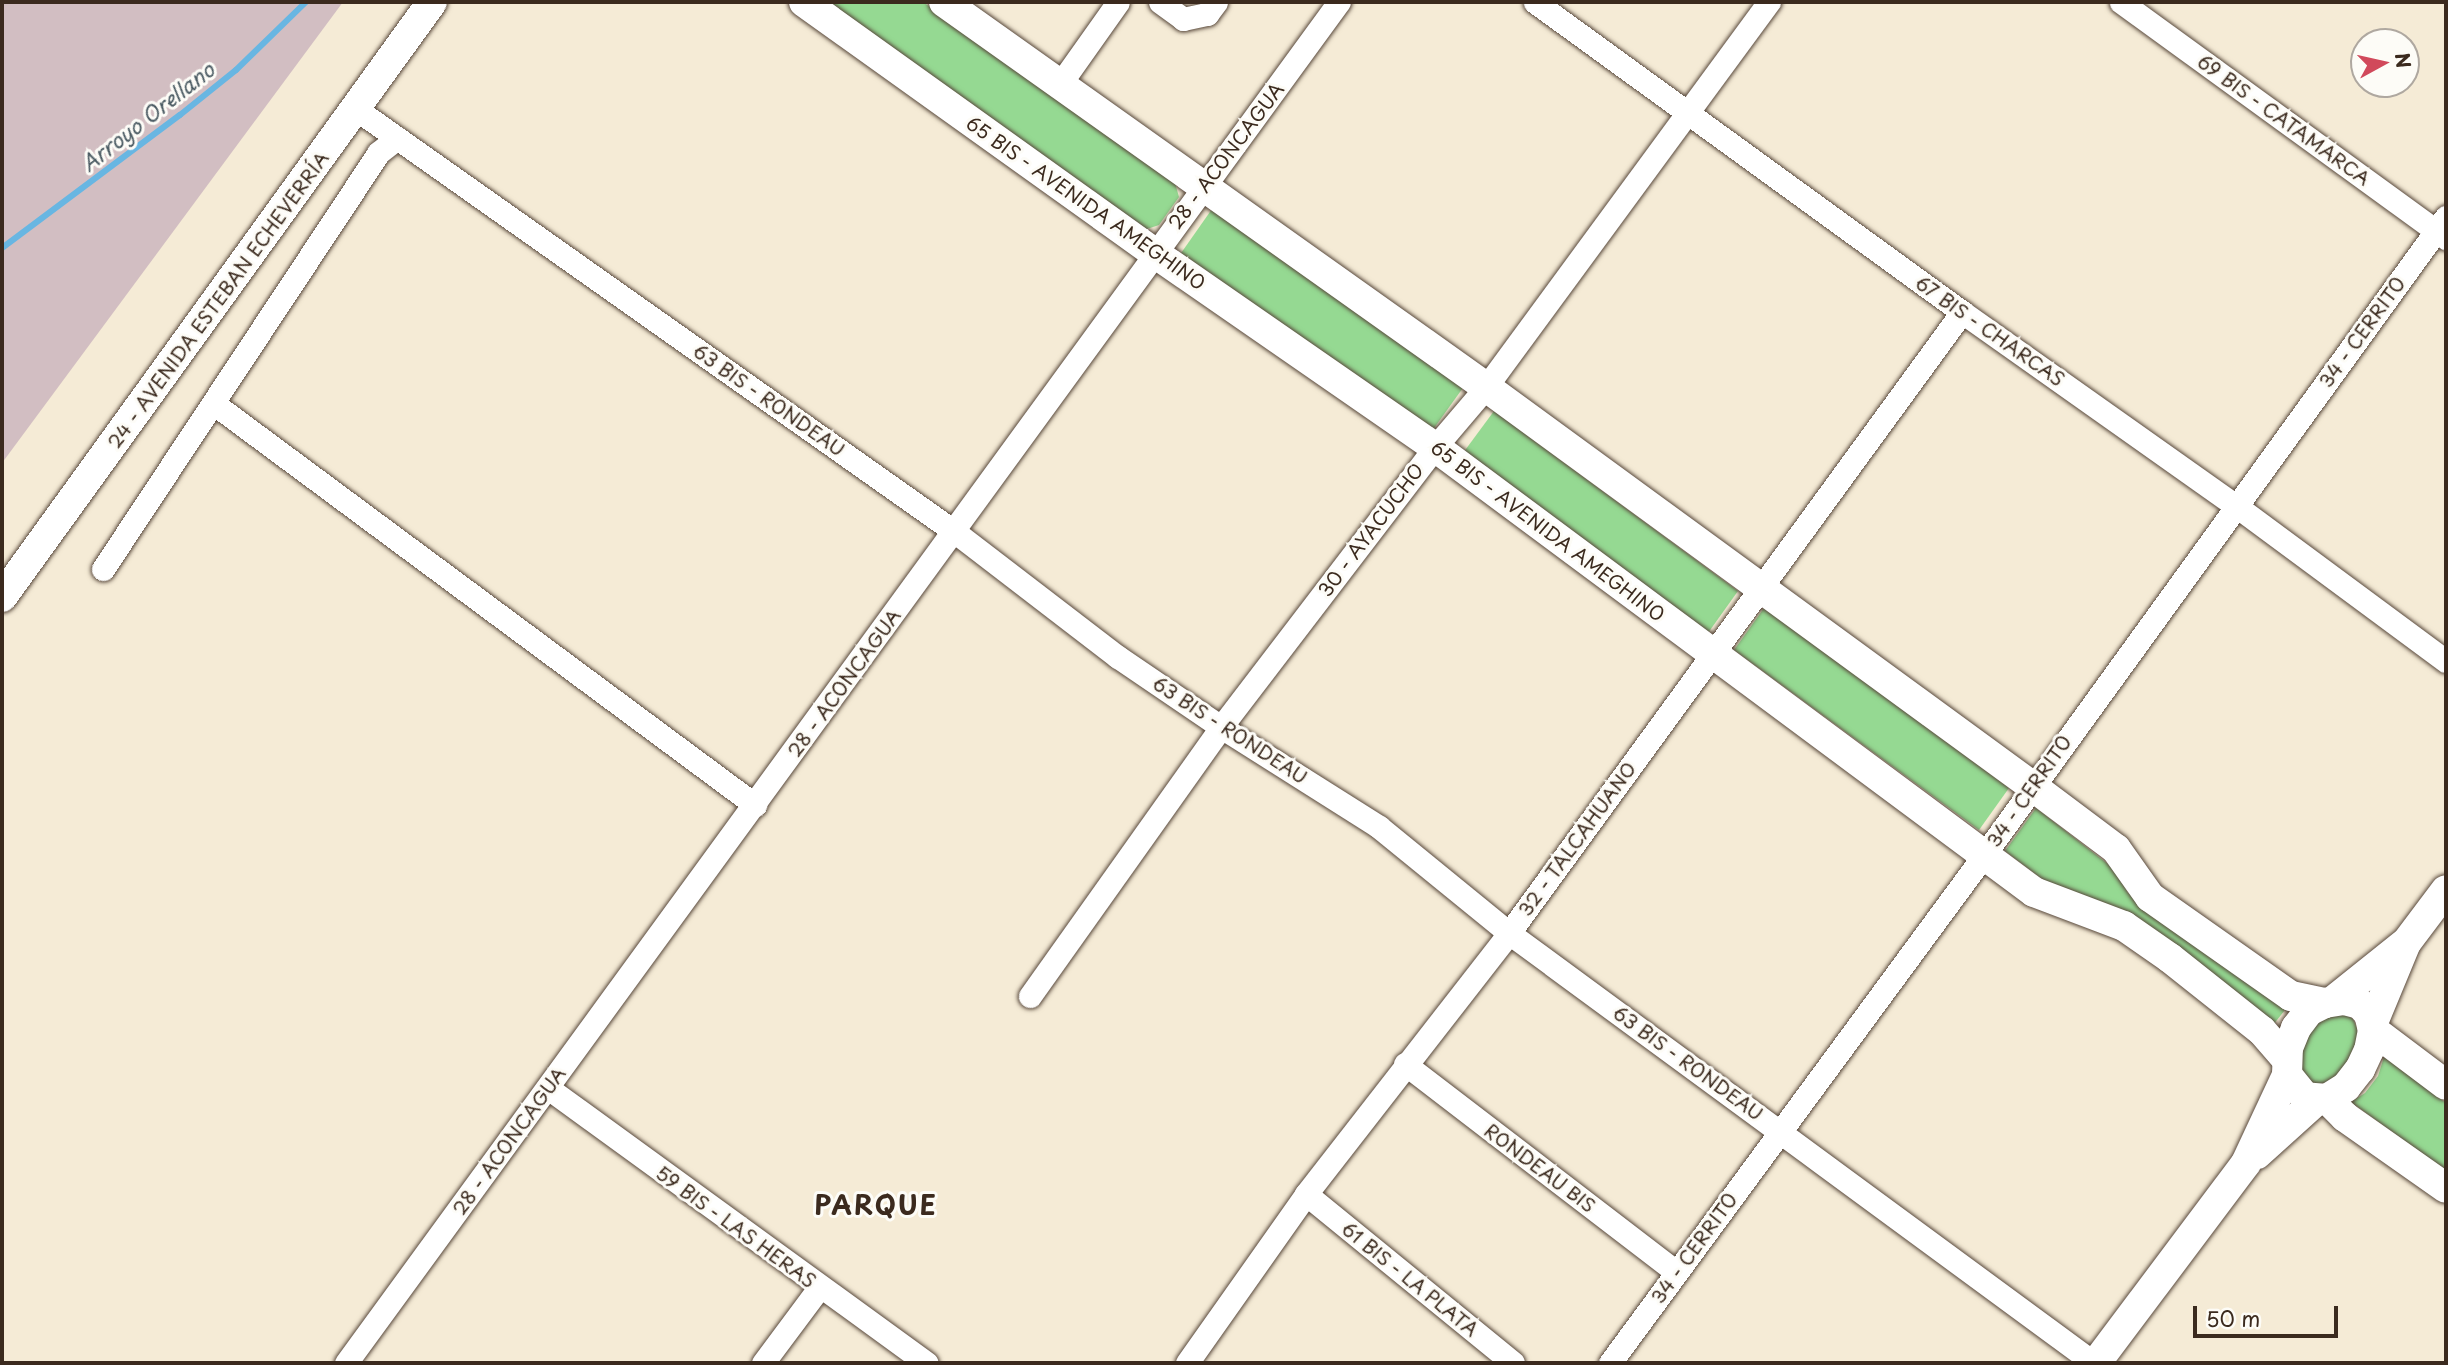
<!DOCTYPE html>
<meta charset="utf-8">
<style>
body{margin:0}
#map{position:relative;width:2448px;height:1365px;overflow:hidden;background:#f5ebd6;font-family:"Playpen Sans",sans-serif}
div>[style]{position:absolute}
.industrial>*{inset:0;background:#d2bec2}
.green>*{inset:0;background:#95d992}
.stream>*{height:6px;margin:-3px;padding:0 3px;transform-origin:3px;border-radius:3px;background:#68b6e2}
.roads{filter:drop-shadow(0 0 2px #57473a) drop-shadow(0 0 2px #57473a)}
.minor>*{height:23px;margin:-11.5px;padding:0 11.5px;transform-origin:11.5px;border-radius:11.5px;background:#fff}
.major>*{height:30px;margin:-15px;padding:0 15px;transform-origin:15px;border-radius:15px;background:#fff}
span{translate:-50% -50%;white-space:nowrap;text-align:center;line-height:1.15;-webkit-text-stroke:6px #fdfcf7;paint-order:stroke}
.street-label{font-size:19px;color:#3b2a1e}
.water-label{font-size:21px;color:#4b5b63;font-style:italic}
.district-label{font-size:26px;color:#3b2a1e;font-weight:700;letter-spacing:2px}
.frame{position:absolute;inset:0;border:4px solid #3b2a1e;pointer-events:none}
.north{position:absolute;left:2350px;top:28px;width:70px;height:70px;box-sizing:border-box;background:#fdfcf7;border:2px solid #afa8a0;border-radius:50%;rotate:82deg;font-size:19px;font-weight:700;line-height:28px;text-align:center;color:#3b2a1e}
.north::after{content:'';display:block;margin:auto;width:24px;height:32px;background:#d1495b;clip-path:polygon(50% 0,100% 100%,50% 72%,0 100%)}
.scale{position:absolute;left:2193px;top:1306px;width:145px;height:32px;box-sizing:border-box;border:4px solid #3b2a1e;border-top:0;padding-left:9px;font-size:21px;line-height:24px;white-space:nowrap;color:#3b2a1e;-webkit-text-stroke:5px #fdfcf7;paint-order:stroke}
</style>
<div id="map">
<div class="industrial">
<i style="clip-path:polygon(2px 2px,343px 2px,2px 463px)"></i>
</div>
<div class="green">
<i style="clip-path:polygon(828px 2px,923px 2px,1175px 183px,1179px 197px,1159px 225px,1147px 229px,1134px 227px)"></i>
<i style="clip-path:polygon(1212px 209px,1465px 385px,1432px 431px,1179px 256px)"></i>
<i style="clip-path:polygon(1494px 411px,1738px 591px,1708px 633px,1463px 453px)"></i>
<i style="clip-path:polygon(1764px 608px,2009px 788px,1979px 830px,1734px 650px)"></i>
<i style="clip-path:polygon(2036px 808px,2113px 868px,2128px 893px,2289px 1005px,2273px 1025px,2054px 888px,2005px 851px)"></i>
<i style="clip-path:polygon(2342px 1012px,2353px 1019px,2358px 1031px,2357px 1046px,2344px 1071px,2329px 1082px,2315px 1085px,2304px 1082px,2297px 1066px,2314px 1017px)"></i>
<i style="clip-path:polygon(2384px 1057px,2446px 1103px,2446px 1171px,2351px 1102px,2365px 1093px,2378px 1076px)"></i>
</div>
<div class="stream">
<i style="left:2px;top:248px;width:222px;rotate:-36.8deg"></i>
<i style="left:180px;top:115px;width:72px;rotate:-38.8deg"></i>
<i style="left:236px;top:70px;width:98px;rotate:-44.2deg"></i>
</div>
<div class="roads">
<div class="minor">
<i style="left:1160px;top:2px;width:29px;rotate:36deg"></i>
<i style="left:1183px;top:19px;width:25px;rotate:-12deg"></i>
<i style="left:1207px;top:14px;width:15px;rotate:-53deg"></i>
<i style="left:1535px;top:2px;width:528px;rotate:35.98deg"></i>
<i style="left:1962px;top:312px;width:334px;rotate:35.3deg"></i>
<i style="left:2235px;top:505px;width:262px;rotate:36.5deg"></i>
<i style="left:2121px;top:2px;width:402px;rotate:36deg"></i>
<i style="left:1060px;top:84px;width:100px;rotate:-54.7deg"></i>
<i style="left:356px;top:109px;width:733px;rotate:35.23deg"></i>
<i style="left:955px;top:532px;width:205px;rotate:37.5deg"></i>
<i style="left:1118px;top:657px;width:125px;rotate:34.2deg"></i>
<i style="left:1221px;top:727px;width:187px;rotate:32.3deg"></i>
<i style="left:1379px;top:827px;width:168px;rotate:39.2deg"></i>
<i style="left:1509px;top:933px;width:726px;rotate:36.32deg"></i>
<i style="left:213px;top:403px;width:675px;rotate:36.56deg"></i>
<i style="left:103px;top:569px;width:499px;rotate:-56.5deg"></i>
<i style="left:378px;top:153px;width:24px;rotate:-38deg"></i>
<i style="left:1030px;top:996px;width:330px;rotate:-54.6deg"></i>
<i style="left:1221px;top:727px;width:352px;rotate:-52.6deg"></i>
<i style="left:1435px;top:447px;width:79px;rotate:-49.6deg"></i>
<i style="left:1486px;top:387px;width:478px;rotate:-53.7deg"></i>
<i style="left:1405px;top:1064px;width:340px;rotate:37.5deg"></i>
<i style="left:548px;top:1088px;width:468px;rotate:36deg"></i>
<i style="left:1306px;top:1194px;width:267px;rotate:39.2deg"></i>
<i style="left:346px;top:1363px;width:1685px;rotate:-53.89deg"></i>
<i style="left:763px;top:1363px;width:94px;rotate:-53.3deg"></i>
<i style="left:1187px;top:1363px;width:207px;rotate:-54.8deg"></i>
<i style="left:1306px;top:1194px;width:331px;rotate:-52.1deg"></i>
<i style="left:1509px;top:933px;width:769px;rotate:-53.89deg"></i>
<i style="left:1610px;top:1363px;width:631px;rotate:-53.64deg"></i>
<i style="left:1984px;top:855px;width:788px;rotate:-54.09deg"></i>
</div>
<div class="major">
<i style="left:804px;top:2px;width:429px;rotate:35.6deg"></i>
<i style="left:1153px;top:252px;width:343px;rotate:34.7deg"></i>
<i style="left:1435px;top:447px;width:746px;rotate:36.61deg"></i>
<i style="left:2034px;top:892px;width:96px;rotate:20.7deg"></i>
<i style="left:2124px;top:926px;width:56px;rotate:34.8deg"></i>
<i style="left:2170px;top:958px;width:117px;rotate:38.4deg"></i>
<i style="left:2262px;top:1031px;width:38px;rotate:49deg"></i>
<i style="left:944px;top:2px;width:665px;rotate:35.39deg"></i>
<i style="left:1486px;top:387px;width:676px;rotate:36.16deg"></i>
<i style="left:2032px;top:786px;width:105px;rotate:36.9deg"></i>
<i style="left:2116px;top:849px;width:59px;rotate:54.7deg"></i>
<i style="left:2150px;top:897px;width:172px;rotate:35.1deg"></i>
<i style="left:2291px;top:996px;width:35px;rotate:12deg"></i>
<i style="left:2px;top:597px;width:734px;rotate:-54.14deg"></i>
<i style="left:2344px;top:1000px;width:16px;rotate:14deg"></i>
<i style="left:2360px;top:1004px;width:13px;rotate:48deg"></i>
<i style="left:2369px;top:1014px;width:16px;rotate:76deg"></i>
<i style="left:2373px;top:1030px;width:20px;rotate:101deg"></i>
<i style="left:2369px;top:1050px;width:21px;rotate:115deg"></i>
<i style="left:2360px;top:1069px;width:23px;rotate:128deg"></i>
<i style="left:2346px;top:1087px;width:22px;rotate:148deg"></i>
<i style="left:2327px;top:1099px;width:22px;rotate:-175deg"></i>
<i style="left:2305px;top:1097px;width:28px;rotate:-129deg"></i>
<i style="left:2287px;top:1075px;width:27px;rotate:-88deg"></i>
<i style="left:2288px;top:1048px;width:22px;rotate:-68deg"></i>
<i style="left:2296px;top:1028px;width:21px;rotate:-53deg"></i>
<i style="left:2309px;top:1011px;width:18px;rotate:-27deg"></i>
<i style="left:2325px;top:1003px;width:19px;rotate:-9deg"></i>
<i style="left:2333px;top:1001px;width:90px;rotate:-38.7deg"></i>
<i style="left:2372px;top:1025px;width:89px;rotate:-67.5deg"></i>
<i style="left:2406px;top:943px;width:66px;rotate:-53deg"></i>
<i style="left:2373px;top:1030px;width:91px;rotate:37deg"></i>
<i style="left:2327px;top:1099px;width:25px;rotate:45deg"></i>
<i style="left:2345px;top:1117px;width:123px;rotate:35.1deg"></i>
<i style="left:2257px;top:1154px;width:82px;rotate:-42deg"></i>
<i style="left:2096px;top:1363px;width:250px;rotate:-53.1deg"></i>
<i style="left:2246px;top:1163px;width:97px;rotate:-65deg"></i>
</div>
</div>
<div class="street-label">
<span style="left:2284px;top:120px;rotate:36deg">69 BIS - CATAMARCA</span>
<span style="left:1226px;top:156px;rotate:-53deg">28 - ACONCAGUA</span>
<span style="left:1086px;top:203px;rotate:35deg">65 BIS - AVENIDA AMEGHINO</span>
<span style="left:218px;top:300px;rotate:-54deg">24 - AVENIDA ESTEBAN ECHEVERRÍA</span>
<span style="left:1990px;top:331px;rotate:35deg">67 BIS - CHARCAS</span>
<span style="left:2362px;top:332px;rotate:-54deg">34 - CERRITO</span>
<span style="left:769px;top:400px;rotate:35deg">63 BIS - RONDEAU</span>
<span style="left:1371px;top:530px;rotate:-53deg">30 - AYACUCHO</span>
<span style="left:1548px;top:531px;rotate:37deg">65 BIS - AVENIDA AMEGHINO</span>
<span style="left:844px;top:683px;rotate:-54deg">28 - ACONCAGUA</span>
<span style="left:1230px;top:730px;rotate:33deg">63 BIS - RONDEAU</span>
<span style="left:2029px;top:791px;rotate:-55deg">34 - CERRITO</span>
<span style="left:1577px;top:839px;rotate:-54deg">32 - TALCAHUANO</span>
<span style="left:1688px;top:1063px;rotate:36deg">63 BIS - RONDEAU</span>
<span style="left:509px;top:1141px;rotate:-54deg">28 - ACONCAGUA</span>
<span style="left:1540px;top:1168px;rotate:37deg">RONDEAU BIS</span>
<span style="left:736px;top:1227px;rotate:36deg">59 BIS - LAS HERAS</span>
<span style="left:1694px;top:1248px;rotate:-54deg">34 - CERRITO</span>
<span style="left:1410px;top:1279px;rotate:39deg">61 BIS - LA PLATA</span>
</div>
<div class="water-label">
<span style="left:147px;top:116px;rotate:-38deg">Arroyo Orellano</span>
</div>
<div class="district-label">
<span style="left:876px;top:1205px">PARQUE</span>
</div>
<div class="frame"></div>
<div class="north">N</div>
<div class="scale">50 m</div>
</div>
